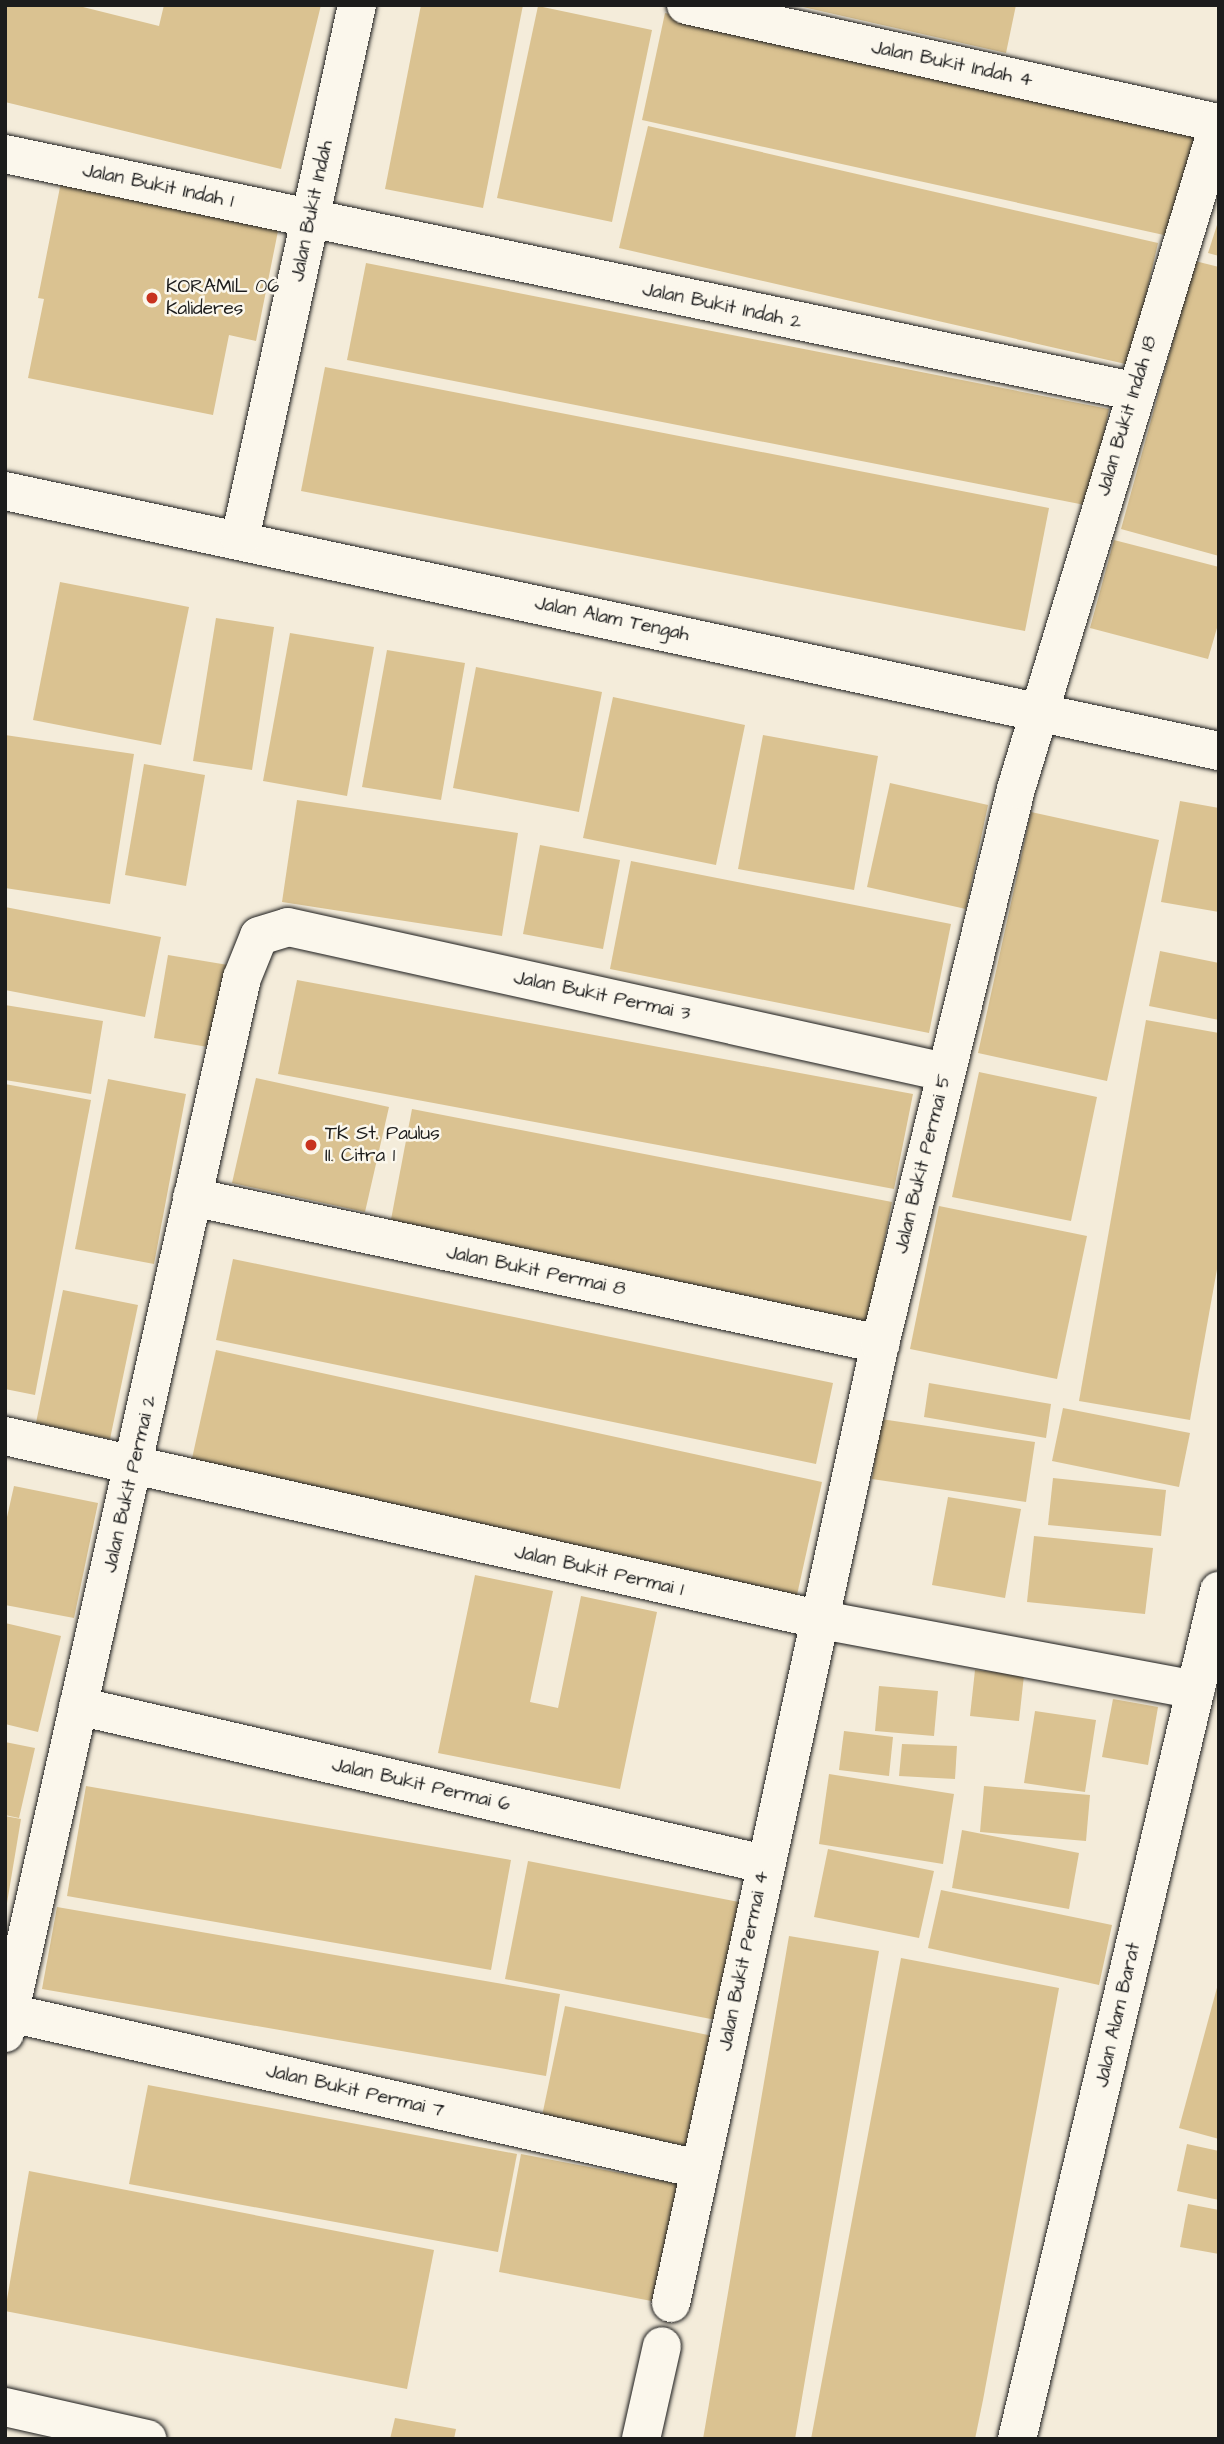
<!DOCTYPE html>
<style>
body{margin:0}
#map{position:relative;width:1224px;height:2444px;overflow:hidden;background:#f4ecda;font-family:"Architects Daughter",sans-serif}
div>[style]{position:absolute}
.building>*{inset:0;background:#dac291}
.roads{filter:drop-shadow(0 0 2px #1c1c1c) drop-shadow(0 0 2px #1c1c1c)}
.minor>*{height:38px;margin:-19px;padding:0 19px;transform-origin:19px;border-radius:19px;background:#fbf7ec}
.dots>*{width:19px;height:19px;translate:-50% -50%;box-sizing:border-box;border:4px solid #fbf7ec;border-radius:50%}
span{translate:-50% -50%;white-space:nowrap;text-align:center;line-height:1.15;-webkit-text-stroke:5px #fbf7ec;paint-order:stroke}
.street-label{font-size:19px;color:#1c1c1c}
.poi-label{font-size:19px;color:#1c1c1c}
.left{translate:0 -50%;text-align:left}
.frame{position:absolute;inset:0;border:7px solid #1c1c1c;pointer-events:none}
</style>
<div id="map">
<div class="building">
<i style="clip-path:polygon(5px 5px,75px 5px,159px 26px,164px 5px,321px 5px,281px 169px,5px 102px)"></i>
<i style="clip-path:polygon(421px 5px,523px 5px,483px 208px,385px 189px)"></i>
<i style="clip-path:polygon(794px 5px,1016px 5px,1006px 53px)"></i>
<i style="clip-path:polygon(538px 6px,652px 30px,612px 222px,497px 198px)"></i>
<i style="clip-path:polygon(665px 13px,1197px 131px,1173px 237px,642px 120px)"></i>
<i style="clip-path:polygon(648px 126px,1158px 243px,1130px 365px,619px 248px)"></i>
<i style="clip-path:polygon(61px 182px,279px 226px,256px 341px,229px 335px,213px 415px,28px 378px,44px 299px,38px 298px)"></i>
<i style="clip-path:polygon(1218px 222px,1219px 222px,1219px 256px,1208px 253px)"></i>
<i style="clip-path:polygon(1195px 261px,1219px 267px,1219px 556px,1121px 529px)"></i>
<i style="clip-path:polygon(366px 263px,1109px 409px,1090px 506px,347px 360px)"></i>
<i style="clip-path:polygon(325px 367px,1049px 508px,1025px 631px,301px 491px)"></i>
<i style="clip-path:polygon(1114px 540px,1219px 567px,1219px 621px,1208px 659px,1090px 628px)"></i>
<i style="clip-path:polygon(60px 582px,189px 607px,161px 745px,33px 720px)"></i>
<i style="clip-path:polygon(216px 618px,274px 627px,252px 770px,193px 761px)"></i>
<i style="clip-path:polygon(290px 633px,374px 647px,347px 796px,263px 781px)"></i>
<i style="clip-path:polygon(387px 650px,465px 663px,441px 800px,362px 787px)"></i>
<i style="clip-path:polygon(476px 667px,602px 692px,579px 812px,453px 788px)"></i>
<i style="clip-path:polygon(613px 697px,745px 725px,716px 865px,583px 838px)"></i>
<i style="clip-path:polygon(5px 735px,134px 754px,110px 904px,5px 888px)"></i>
<i style="clip-path:polygon(763px 735px,878px 756px,854px 890px,738px 869px)"></i>
<i style="clip-path:polygon(144px 764px,205px 775px,186px 886px,125px 875px)"></i>
<i style="clip-path:polygon(890px 783px,988px 805px,966px 909px,867px 887px)"></i>
<i style="clip-path:polygon(297px 800px,518px 833px,502px 936px,282px 902px)"></i>
<i style="clip-path:polygon(1180px 801px,1219px 808px,1219px 912px,1161px 902px)"></i>
<i style="clip-path:polygon(1031px 812px,1159px 840px,1107px 1081px,978px 1053px)"></i>
<i style="clip-path:polygon(540px 845px,620px 860px,603px 949px,523px 934px)"></i>
<i style="clip-path:polygon(631px 861px,951px 924px,929px 1033px,610px 969px)"></i>
<i style="clip-path:polygon(5px 907px,161px 937px,145px 1017px,5px 990px)"></i>
<i style="clip-path:polygon(1160px 951px,1219px 963px,1219px 1020px,1149px 1006px)"></i>
<i style="clip-path:polygon(168px 955px,228px 965px,214px 1048px,154px 1038px)"></i>
<i style="clip-path:polygon(297px 980px,913px 1094px,894px 1189px,278px 1074px)"></i>
<i style="clip-path:polygon(5px 1005px,103px 1021px,91px 1094px,5px 1080px)"></i>
<i style="clip-path:polygon(1146px 1020px,1219px 1033px,1219px 1258px,1190px 1420px,1079px 1401px)"></i>
<i style="clip-path:polygon(979px 1072px,1097px 1097px,1071px 1221px,952px 1197px)"></i>
<i style="clip-path:polygon(256px 1078px,389px 1107px,365px 1212px,232px 1183px)"></i>
<i style="clip-path:polygon(108px 1079px,186px 1094px,154px 1264px,75px 1249px)"></i>
<i style="clip-path:polygon(5px 1084px,91px 1100px,35px 1395px,5px 1389px)"></i>
<i style="clip-path:polygon(412px 1109px,892px 1202px,868px 1323px,389px 1230px)"></i>
<i style="clip-path:polygon(939px 1206px,1087px 1236px,1057px 1379px,910px 1349px)"></i>
<i style="clip-path:polygon(233px 1259px,833px 1383px,816px 1464px,216px 1340px)"></i>
<i style="clip-path:polygon(63px 1290px,138px 1305px,110px 1439px,36px 1423px)"></i>
<i style="clip-path:polygon(216px 1350px,822px 1482px,797px 1595px,191px 1463px)"></i>
<i style="clip-path:polygon(929px 1383px,1051px 1404px,1046px 1438px,924px 1417px)"></i>
<i style="clip-path:polygon(1063px 1408px,1190px 1433px,1179px 1487px,1052px 1461px)"></i>
<i style="clip-path:polygon(881px 1419px,1035px 1442px,1026px 1502px,872px 1479px)"></i>
<i style="clip-path:polygon(1053px 1478px,1166px 1490px,1161px 1536px,1048px 1525px)"></i>
<i style="clip-path:polygon(14px 1486px,98px 1503px,74px 1618px,5px 1605px,5px 1526px)"></i>
<i style="clip-path:polygon(948px 1497px,1021px 1509px,1005px 1598px,932px 1585px)"></i>
<i style="clip-path:polygon(1034px 1536px,1153px 1548px,1145px 1614px,1027px 1602px)"></i>
<i style="clip-path:polygon(475px 1575px,553px 1591px,530px 1702px,558px 1708px,581px 1596px,657px 1612px,620px 1789px,438px 1753px)"></i>
<i style="clip-path:polygon(5px 1623px,61px 1636px,38px 1732px,5px 1724px)"></i>
<i style="clip-path:polygon(975px 1670px,1024px 1675px,1019px 1721px,970px 1716px)"></i>
<i style="clip-path:polygon(879px 1686px,938px 1691px,934px 1736px,875px 1731px)"></i>
<i style="clip-path:polygon(1113px 1699px,1158px 1707px,1148px 1765px,1102px 1757px)"></i>
<i style="clip-path:polygon(1035px 1711px,1096px 1720px,1085px 1792px,1024px 1783px)"></i>
<i style="clip-path:polygon(844px 1731px,893px 1737px,889px 1776px,839px 1770px)"></i>
<i style="clip-path:polygon(5px 1742px,35px 1748px,19px 1818px,5px 1815px)"></i>
<i style="clip-path:polygon(902px 1744px,957px 1746px,955px 1779px,899px 1776px)"></i>
<i style="clip-path:polygon(829px 1774px,954px 1794px,943px 1864px,819px 1844px)"></i>
<i style="clip-path:polygon(86px 1786px,511px 1860px,491px 1970px,67px 1896px)"></i>
<i style="clip-path:polygon(984px 1786px,1090px 1795px,1086px 1841px,980px 1832px)"></i>
<i style="clip-path:polygon(5px 1816px,21px 1819px,7px 1903px,5px 1903px)"></i>
<i style="clip-path:polygon(962px 1830px,1079px 1853px,1069px 1909px,952px 1888px)"></i>
<i style="clip-path:polygon(828px 1849px,934px 1871px,919px 1938px,814px 1917px)"></i>
<i style="clip-path:polygon(528px 1861px,739px 1902px,716px 2020px,505px 1979px)"></i>
<i style="clip-path:polygon(941px 1890px,1112px 1925px,1099px 1985px,928px 1948px)"></i>
<i style="clip-path:polygon(57px 1907px,560px 1994px,546px 2076px,42px 1989px)"></i>
<i style="clip-path:polygon(789px 1936px,879px 1951px,806px 2374px,795px 2439px,703px 2439px)"></i>
<i style="clip-path:polygon(901px 1958px,1059px 1988px,983px 2400px,975px 2439px,811px 2439px)"></i>
<i style="clip-path:polygon(1218px 1984px,1219px 1984px,1219px 2139px,1179px 2128px)"></i>
<i style="clip-path:polygon(565px 2006px,718px 2037px,695px 2148px,542px 2116px)"></i>
<i style="clip-path:polygon(148px 2085px,517px 2154px,498px 2252px,129px 2184px)"></i>
<i style="clip-path:polygon(1187px 2144px,1219px 2151px,1219px 2200px,1177px 2191px)"></i>
<i style="clip-path:polygon(521px 2154px,684px 2185px,662px 2303px,499px 2272px)"></i>
<i style="clip-path:polygon(29px 2171px,434px 2250px,407px 2389px,5px 2311px)"></i>
<i style="clip-path:polygon(1188px 2204px,1219px 2210px,1219px 2254px,1180px 2247px)"></i>
<i style="clip-path:polygon(395px 2418px,456px 2429px,454px 2439px,390px 2439px)"></i>
</div>
<div class="roads">
<div class="minor">
<i style="left:686px;top:5px;width:545px;rotate:12.51deg"></i>
<i style="left:5px;top:154px;width:1153px;rotate:11.87deg"></i>
<i style="left:5px;top:491px;width:1242px;rotate:12.09deg"></i>
<i style="left:240px;top:539px;width:547px;rotate:-77.64deg"></i>
<i style="left:192px;top:1197px;width:704px;rotate:12.06deg"></i>
<i style="left:5px;top:1436px;width:837px;rotate:12.69deg"></i>
<i style="left:822px;top:1620px;width:380px;rotate:10.6deg"></i>
<i style="left:78px;top:1706px;width:704px;rotate:12.97deg"></i>
<i style="left:10px;top:2013px;width:706px;rotate:12.76deg"></i>
<i style="left:5px;top:2033px;width:1081px;rotate:-77.34deg"></i>
<i style="left:242px;top:978px;width:45px;rotate:-68deg"></i>
<i style="left:259px;top:936px;width:30px;rotate:-17deg"></i>
<i style="left:288px;top:927px;width:673px;rotate:12.45deg"></i>
<i style="left:671px;top:2303px;width:982px;rotate:-77.71deg"></i>
<i style="left:880px;top:1344px;width:571px;rotate:-76.23deg"></i>
<i style="left:1016px;top:789px;width:697px;rotate:-73.07deg"></i>
<i style="left:5px;top:2407px;width:146px;rotate:12.7deg"></i>
<i style="left:641px;top:2439px;width:95px;rotate:-77.3deg"></i>
<i style="left:1017px;top:2439px;width:872px;rotate:-76.6deg"></i>
</div>
</div>
<div class="dots">
<i style="left:152px;top:298px;background:#c8321e"></i>
<i style="left:311px;top:1145px;background:#c8321e"></i>
</div>
<div class="street-label">
<span style="left:952px;top:64px;rotate:12deg">Jalan Bukit Indah 4</span>
<span style="left:158px;top:186px;rotate:12deg">Jalan Bukit Indah 1</span>
<span style="left:312px;top:211px;rotate:-78deg">Jalan Bukit Indah</span>
<span style="left:722px;top:306px;rotate:12deg">Jalan Bukit Indah 2</span>
<span style="left:1127px;top:416px;rotate:-73deg">Jalan Bukit Indah 18</span>
<span style="left:612px;top:619px;rotate:12deg">Jalan Alam Tengah</span>
<span style="left:602px;top:996px;rotate:12deg">Jalan Bukit Permai 3</span>
<span style="left:923px;top:1164px;rotate:-76deg">Jalan Bukit Permai 5</span>
<span style="left:536px;top:1271px;rotate:12deg">Jalan Bukit Permai 8</span>
<span style="left:130px;top:1484px;rotate:-77deg">Jalan Bukit Permai 2</span>
<span style="left:599px;top:1571px;rotate:13deg">Jalan Bukit Permai 1</span>
<span style="left:421px;top:1785px;rotate:13deg">Jalan Bukit Permai 6</span>
<span style="left:744px;top:1961px;rotate:-78deg">Jalan Bukit Permai 4</span>
<span style="left:1118px;top:2015px;rotate:-77deg">Jalan Alam Barat</span>
<span style="left:355px;top:2091px;rotate:13deg">Jalan Bukit Permai 7</span>
</div>
<div class="poi-label">
<span class="left" style="left:166px;top:298px">KORAMIL 06<br>Kalideres</span>
<span class="left" style="left:325px;top:1145px">TK St. Paulus<br>II. Citra 1</span>
</div>
<div class="frame"></div>
</div>
